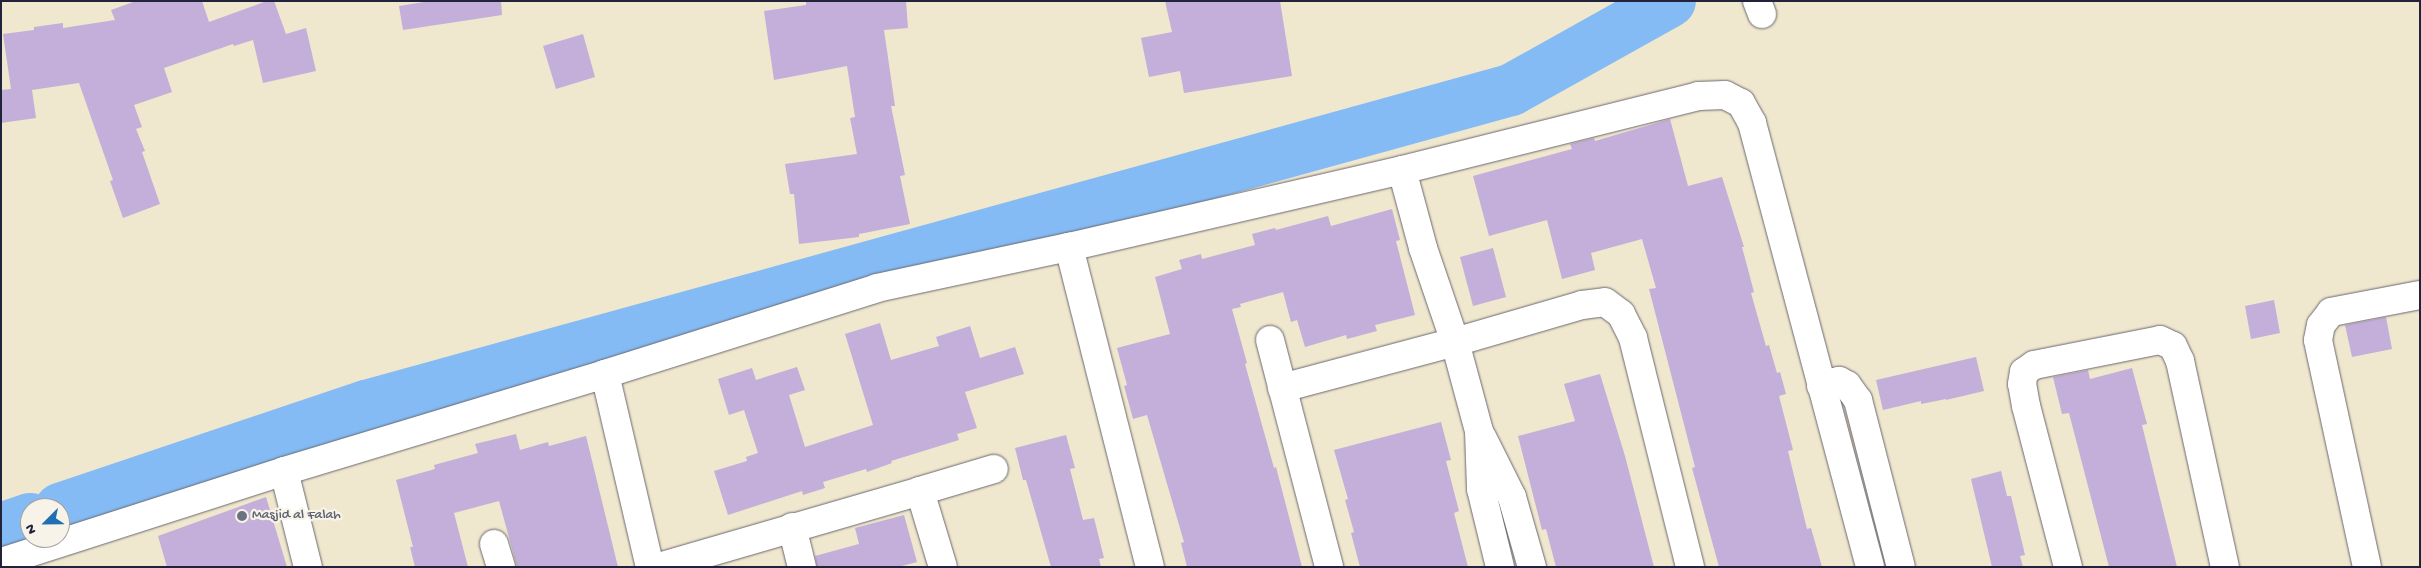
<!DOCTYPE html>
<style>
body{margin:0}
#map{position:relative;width:2421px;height:568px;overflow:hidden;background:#efe7ce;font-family:"Gochi Hand",sans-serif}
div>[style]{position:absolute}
.river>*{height:52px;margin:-26px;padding:0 26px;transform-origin:26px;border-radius:26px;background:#84bbf4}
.building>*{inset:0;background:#c3afd9}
.roads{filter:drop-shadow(0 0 1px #6a676e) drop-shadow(0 0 1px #6a676e)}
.street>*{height:28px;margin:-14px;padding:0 14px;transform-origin:14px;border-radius:14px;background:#fff}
.dots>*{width:14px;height:14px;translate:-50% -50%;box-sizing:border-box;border:2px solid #f7f3e8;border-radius:50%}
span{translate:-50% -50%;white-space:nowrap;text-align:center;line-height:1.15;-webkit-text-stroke:4.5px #f7f3e8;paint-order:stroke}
.worship-label{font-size:14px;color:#5b616d}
.left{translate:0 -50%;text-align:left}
.frame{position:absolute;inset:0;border:2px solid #22223b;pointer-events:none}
.north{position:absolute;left:20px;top:498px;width:50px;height:50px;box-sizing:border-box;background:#f7f3e8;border:1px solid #a29fa3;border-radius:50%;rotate:247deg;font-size:14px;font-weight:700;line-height:20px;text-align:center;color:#22223b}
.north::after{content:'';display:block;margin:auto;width:18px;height:22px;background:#1f6fb2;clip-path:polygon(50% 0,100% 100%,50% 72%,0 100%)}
</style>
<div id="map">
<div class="river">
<i style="left:60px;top:509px;width:323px;rotate:-18.6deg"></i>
<i style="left:366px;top:406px;width:1188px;rotate:-15.43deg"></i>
<i style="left:1511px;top:90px;width:182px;rotate:-29.2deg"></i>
<i style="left:1px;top:529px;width:31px;rotate:-19deg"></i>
</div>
<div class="building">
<i style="clip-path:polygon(136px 1px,202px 1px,209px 22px,267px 1px,274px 1px,286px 34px,306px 28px,316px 71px,263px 83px,253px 40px,234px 46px,233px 44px,164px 68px,172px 92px,134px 105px,142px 127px,136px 129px,145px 151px,142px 152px,160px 204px,123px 218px,110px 181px,113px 180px,79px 83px,32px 90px,36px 118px,1px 123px,1px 90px,11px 89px,3px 34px,34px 30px,34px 27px,63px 23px,63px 28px,115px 20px,111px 10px)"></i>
<i style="clip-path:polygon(430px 1px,501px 1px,502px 15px,403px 30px,399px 6px)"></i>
<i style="clip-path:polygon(806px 1px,906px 1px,908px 28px,884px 30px,895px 106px,891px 106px,905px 175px,900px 176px,910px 224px,859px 234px,859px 237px,799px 244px,794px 194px,790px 194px,785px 164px,857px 154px,850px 118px,855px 117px,847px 66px,774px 80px,764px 11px,806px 5px)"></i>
<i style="clip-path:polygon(1165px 1px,1280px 1px,1292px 76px,1184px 93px,1180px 71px,1149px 77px,1141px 38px,1172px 32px)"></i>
<i style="clip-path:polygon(583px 34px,595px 77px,556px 89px,543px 46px)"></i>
<i style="clip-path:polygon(1670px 119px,1688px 186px,1722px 177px,1744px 247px,1742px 247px,1754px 292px,1751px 293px,1766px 346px,1769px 345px,1777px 373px,1780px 372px,1786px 394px,1779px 396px,1793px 450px,1788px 451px,1807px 529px,1811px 528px,1822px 567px,1719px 567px,1692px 468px,1695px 467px,1649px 289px,1656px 288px,1642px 239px,1591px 253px,1595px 270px,1562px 279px,1547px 220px,1489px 236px,1473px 176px,1572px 149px,1570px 144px,1594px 138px,1595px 141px)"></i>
<i style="clip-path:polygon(1392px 209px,1400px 240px,1396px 241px,1415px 315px,1375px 325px,1377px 331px,1347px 339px,1346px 335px,1305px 347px,1297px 320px,1291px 322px,1283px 292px,1240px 304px,1241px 307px,1232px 309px,1247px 363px,1245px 364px,1274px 468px,1276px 467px,1302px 567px,1187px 567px,1181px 543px,1184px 542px,1147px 415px,1133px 419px,1124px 386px,1127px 385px,1117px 348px,1170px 334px,1155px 277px,1182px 269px,1179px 260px,1201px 254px,1202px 259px,1255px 245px,1252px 234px,1275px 228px,1276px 230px,1328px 216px,1331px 226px)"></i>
<i style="clip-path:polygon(1493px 248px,1506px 297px,1473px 306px,1460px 257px)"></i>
<i style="clip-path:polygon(2274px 300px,2280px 333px,2251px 339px,2245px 306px)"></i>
<i style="clip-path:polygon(2386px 317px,2392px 349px,2352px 357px,2345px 325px)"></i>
<i style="clip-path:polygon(880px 323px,891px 360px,939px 346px,936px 337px,970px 326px,980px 358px,1015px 347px,1024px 374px,965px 392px,977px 428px,957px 434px,959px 440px,891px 461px,892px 463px,867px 472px,866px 469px,823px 482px,825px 488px,803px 495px,802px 491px,728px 515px,714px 471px,747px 461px,746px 457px,758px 453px,744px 410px,729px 415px,718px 379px,752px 368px,756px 380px,797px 367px,805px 390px,789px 395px,805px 447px,873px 425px,845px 334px)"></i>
<i style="clip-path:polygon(1976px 357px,1984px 391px,1946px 400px,1946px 399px,1921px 404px,1921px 401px,1883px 410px,1876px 380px)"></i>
<i style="clip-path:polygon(2132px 368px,2147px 424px,2142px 425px,2177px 567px,2109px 567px,2069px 413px,2062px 414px,2053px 377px,2088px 370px,2090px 379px)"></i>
<i style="clip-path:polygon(1600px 374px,1625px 456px,1654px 567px,1556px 567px,1546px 529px,1542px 530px,1518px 436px,1575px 421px,1564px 384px)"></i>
<i style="clip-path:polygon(1441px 422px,1451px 460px,1446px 461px,1459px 511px,1454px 513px,1468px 567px,1360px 567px,1351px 533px,1354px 532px,1345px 500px,1348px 499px,1334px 450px)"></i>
<i style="clip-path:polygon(516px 434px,520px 450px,548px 442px,549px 446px,586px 436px,618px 567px,517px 567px,499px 501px,454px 513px,468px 567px,415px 567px,410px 547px,413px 547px,396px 480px,435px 469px,434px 465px,478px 453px,475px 444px)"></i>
<i style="clip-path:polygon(1066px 435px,1075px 468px,1070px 469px,1083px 520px,1094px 518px,1104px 558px,1099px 559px,1101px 567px,1051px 567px,1026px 480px,1023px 480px,1015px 448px)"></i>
<i style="clip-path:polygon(2001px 471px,2007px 496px,2011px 496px,2025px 555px,2020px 556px,2023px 567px,1992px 567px,1977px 504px,1971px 479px)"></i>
<i style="clip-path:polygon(266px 497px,287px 567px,167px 567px,158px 536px)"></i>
<i style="clip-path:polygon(904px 515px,917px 562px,898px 567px,817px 567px,815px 556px,859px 544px,855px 528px)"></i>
</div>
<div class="roads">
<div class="street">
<i style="left:1757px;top:1px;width:14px;rotate:69deg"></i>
<i style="left:1402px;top:170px;width:81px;rotate:74.9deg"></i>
<i style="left:1423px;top:248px;width:99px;rotate:71.2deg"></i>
<i style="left:1455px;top:342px;width:92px;rotate:74.9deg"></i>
<i style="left:1479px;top:431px;width:58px;rotate:88deg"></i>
<i style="left:1481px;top:489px;width:80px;rotate:76.3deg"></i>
<i style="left:1069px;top:247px;width:330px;rotate:75.8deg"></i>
<i style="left:1270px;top:340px;width:235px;rotate:75.4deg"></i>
<i style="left:605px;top:374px;width:198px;rotate:76.9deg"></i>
<i style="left:1821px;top:386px;width:19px;rotate:-16deg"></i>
<i style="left:1839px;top:381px;width:9px;rotate:27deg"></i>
<i style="left:1847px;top:385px;width:19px;rotate:54deg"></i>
<i style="left:1858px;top:400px;width:172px;rotate:75.6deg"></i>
<i style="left:1282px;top:388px;width:179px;rotate:-14.9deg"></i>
<i style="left:1455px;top:342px;width:132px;rotate:-16.2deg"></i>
<i style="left:1582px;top:305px;width:23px;rotate:-7deg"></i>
<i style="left:1605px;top:302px;width:20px;rotate:37deg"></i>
<i style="left:1621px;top:314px;width:27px;rotate:63deg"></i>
<i style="left:1633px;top:338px;width:236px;rotate:76deg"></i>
<i style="left:1482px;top:437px;width:67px;rotate:63.4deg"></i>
<i style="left:1512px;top:497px;width:73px;rotate:74.1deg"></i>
<i style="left:284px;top:471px;width:99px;rotate:76deg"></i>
<i style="left:920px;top:491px;width:77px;rotate:-16.6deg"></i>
<i style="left:792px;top:527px;width:41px;rotate:76deg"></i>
<i style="left:494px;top:544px;width:24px;rotate:73deg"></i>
<i style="left:1px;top:562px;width:297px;rotate:-17.8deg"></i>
<i style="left:284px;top:471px;width:335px;rotate:-16.8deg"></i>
<i style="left:605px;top:374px;width:285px;rotate:-17.5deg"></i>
<i style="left:877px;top:288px;width:196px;rotate:-12.1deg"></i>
<i style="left:1069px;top:247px;width:342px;rotate:-13deg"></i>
<i style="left:1402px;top:170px;width:305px;rotate:-14deg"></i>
<i style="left:1698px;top:96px;width:27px;rotate:-2deg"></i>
<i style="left:1725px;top:95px;width:18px;rotate:27deg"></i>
<i style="left:1741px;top:103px;width:23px;rotate:61deg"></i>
<i style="left:1752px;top:123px;width:459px;rotate:75.1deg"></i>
<i style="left:659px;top:567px;width:272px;rotate:-16.2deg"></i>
<i style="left:920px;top:491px;width:79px;rotate:73.2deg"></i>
<i style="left:2068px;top:567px;width:166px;rotate:-104.6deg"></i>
<i style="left:2026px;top:406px;width:22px;rotate:-100deg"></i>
<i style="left:2022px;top:384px;width:12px;rotate:-81deg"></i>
<i style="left:2024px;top:372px;width:12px;rotate:-35deg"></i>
<i style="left:2034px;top:365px;width:128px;rotate:-11.2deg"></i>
<i style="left:2160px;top:340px;width:14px;rotate:25deg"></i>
<i style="left:2173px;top:346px;width:17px;rotate:65deg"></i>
<i style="left:2180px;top:361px;width:211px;rotate:77.7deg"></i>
<i style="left:2367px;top:567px;width:232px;rotate:-102.2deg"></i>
<i style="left:2318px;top:340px;width:15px;rotate:-79deg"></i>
<i style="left:2321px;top:325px;width:16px;rotate:-52deg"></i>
<i style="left:2331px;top:312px;width:91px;rotate:-10.8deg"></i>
</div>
</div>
<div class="dots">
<i style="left:242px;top:516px;background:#6b7280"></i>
</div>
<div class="worship-label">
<span class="left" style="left:252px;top:516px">Masjid al Falah</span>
</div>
<div class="frame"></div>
<div class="north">N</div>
</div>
